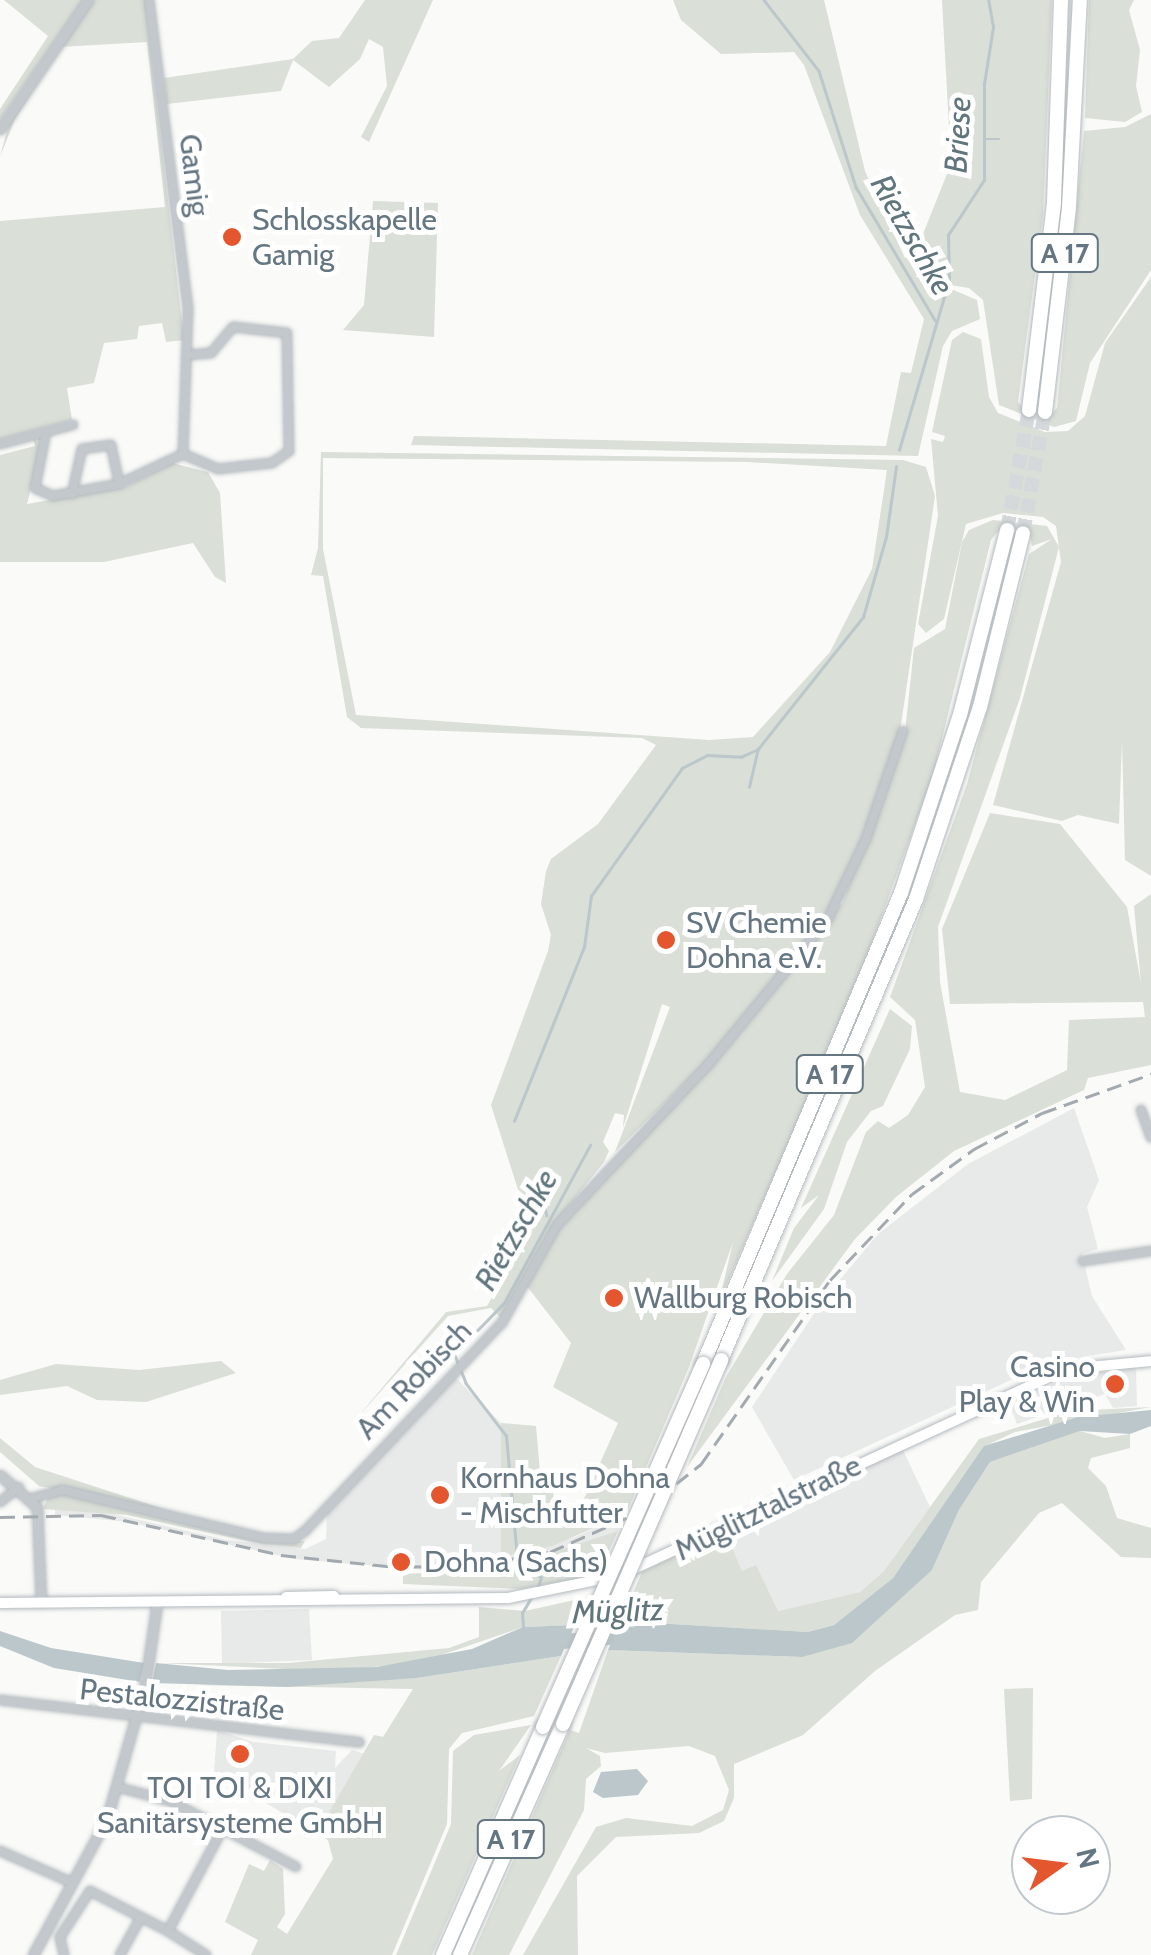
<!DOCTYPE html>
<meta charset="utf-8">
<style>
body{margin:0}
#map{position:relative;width:1151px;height:1955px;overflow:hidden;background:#fafaf8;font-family:Cabin,sans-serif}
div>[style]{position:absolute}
.built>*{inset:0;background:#e8e9e9}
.green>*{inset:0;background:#dadfd7}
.water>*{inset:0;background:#bbc7cb}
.stream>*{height:2.5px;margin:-1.25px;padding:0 1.25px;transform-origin:1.25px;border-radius:1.25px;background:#bbc7cb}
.river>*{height:15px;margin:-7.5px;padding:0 7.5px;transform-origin:7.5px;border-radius:7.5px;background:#bbc7cb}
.motorway-tunnel>*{height:14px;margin-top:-7px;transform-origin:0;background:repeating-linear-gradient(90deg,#d5d9db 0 14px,transparent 0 21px)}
.roads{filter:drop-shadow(0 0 2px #b3babf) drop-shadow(0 0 2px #b3babf)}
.minor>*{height:8px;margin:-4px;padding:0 4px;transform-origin:4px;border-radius:4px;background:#c3c8cc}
.tertiary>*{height:9px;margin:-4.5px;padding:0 4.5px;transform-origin:4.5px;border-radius:4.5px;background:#c3c8cc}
.secondary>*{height:10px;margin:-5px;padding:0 5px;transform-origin:5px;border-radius:5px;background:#fff}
.motorway>*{height:14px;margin:-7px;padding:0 7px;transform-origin:7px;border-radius:7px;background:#fff}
.rail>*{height:2.5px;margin-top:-1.25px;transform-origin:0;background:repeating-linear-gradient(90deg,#a2aab0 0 15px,transparent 0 23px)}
.bridges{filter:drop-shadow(0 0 2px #b4b9bd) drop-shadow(0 0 2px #b4b9bd)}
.motorway-bridge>*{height:14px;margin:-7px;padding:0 7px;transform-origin:7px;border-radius:7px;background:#fff}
.dots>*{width:28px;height:28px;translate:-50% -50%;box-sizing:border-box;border:5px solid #fff;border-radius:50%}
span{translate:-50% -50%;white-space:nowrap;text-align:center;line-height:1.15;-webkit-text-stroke:10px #fff;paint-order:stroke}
.shield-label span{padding:2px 8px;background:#fff;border:2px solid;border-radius:8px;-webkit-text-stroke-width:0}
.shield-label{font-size:28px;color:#657683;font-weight:700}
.street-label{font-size:30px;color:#657683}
.poi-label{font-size:30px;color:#657683}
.left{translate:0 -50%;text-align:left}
.right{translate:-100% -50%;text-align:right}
.water-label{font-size:32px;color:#60757c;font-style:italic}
.north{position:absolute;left:1011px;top:1815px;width:100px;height:100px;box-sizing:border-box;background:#fff;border:2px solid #c1c8cd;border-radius:50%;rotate:76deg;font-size:28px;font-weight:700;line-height:40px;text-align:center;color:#657683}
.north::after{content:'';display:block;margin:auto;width:35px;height:45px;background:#e4572e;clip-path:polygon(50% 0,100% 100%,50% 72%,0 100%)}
</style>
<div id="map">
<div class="built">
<i style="clip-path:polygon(1074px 1108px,1099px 1180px,1087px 1207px,1098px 1249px,1082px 1254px,1092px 1296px,1126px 1350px,1050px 1362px,794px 1480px,752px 1407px,823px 1300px,878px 1234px,968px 1164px)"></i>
<i style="clip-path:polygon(1136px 1366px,1137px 1406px,1113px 1408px,1105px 1394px,1017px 1424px,1009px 1403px,1065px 1379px)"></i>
<i style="clip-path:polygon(454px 1376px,501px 1423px,502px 1557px,575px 1537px,626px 1514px,618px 1531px,537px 1561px,425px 1570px,294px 1559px,129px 1522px,55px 1515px,55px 1509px,100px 1511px,227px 1540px,305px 1549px,326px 1539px,327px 1512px)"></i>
<i style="clip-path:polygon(902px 1448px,930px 1507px,884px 1571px,860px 1592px,778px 1611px,756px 1566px,742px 1571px,725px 1531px)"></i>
<i style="clip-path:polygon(309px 1609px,312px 1660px,222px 1664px,221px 1611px)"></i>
<i style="clip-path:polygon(217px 1730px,253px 1742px,336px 1751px,335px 1768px,352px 1750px,365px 1754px,317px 1833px,214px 1773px)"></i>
</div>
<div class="green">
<i style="clip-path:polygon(4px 0,83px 0,0 120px,0 109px,48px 36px)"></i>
<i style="clip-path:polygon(92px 0,145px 0,184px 340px,166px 342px,162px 323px,139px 326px,137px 339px,104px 343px,94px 383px,67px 388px,72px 420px,0 439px,0 221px,165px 207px,147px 42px,60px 47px,15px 119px,0 157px,11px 114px)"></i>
<i style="clip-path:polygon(365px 0,433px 0,369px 142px,361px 137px,387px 86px,383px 47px,369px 39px,360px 59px,329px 87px,293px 60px,281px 91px,167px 104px,164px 78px,293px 59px,312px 41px,339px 38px)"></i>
<i style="clip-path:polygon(673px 0,824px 0,865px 171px,905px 258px,915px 254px,951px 164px,942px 0,1052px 0,1043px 215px,1018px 402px,1027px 412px,1050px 415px,1057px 408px,1084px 131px,1125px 127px,1151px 114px,1151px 270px,1090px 363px,1076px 421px,1054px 427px,999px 405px,983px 300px,969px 288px,937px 283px,977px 300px,980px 319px,952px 331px,943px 346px,918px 456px,411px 445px,414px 436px,886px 446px,901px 372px,911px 373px,924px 319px,860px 215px,804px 65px,794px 52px,721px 54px,681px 20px)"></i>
<i style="clip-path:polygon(1089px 0,1134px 0,1129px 10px,1140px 50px,1136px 86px,1142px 112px,1125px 122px,1085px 118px)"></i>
<i style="clip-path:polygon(373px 201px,438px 203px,434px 337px,343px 330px,364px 305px)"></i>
<i style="clip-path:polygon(1151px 277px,1151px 876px,1125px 860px,1122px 740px,1119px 824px,1078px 815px,1062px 821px,993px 805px,1061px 562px,1056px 526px,1043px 517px,1003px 513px,966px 524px,944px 619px,926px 633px,918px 624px,938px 516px,931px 439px,943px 442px,945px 436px,932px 432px,952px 340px,963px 332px,981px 339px,989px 397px,998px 413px,1045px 432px,1068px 431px,1085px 416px,1105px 343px)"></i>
<i style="clip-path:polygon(33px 438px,42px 446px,27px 504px,125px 487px,172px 463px,208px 472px,220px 493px,226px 583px,215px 577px,193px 543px,104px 562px,0 562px,0 455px,35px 446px)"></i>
<i style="clip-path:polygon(evenodd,321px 452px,903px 460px,926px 467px,935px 496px,900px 731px,864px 837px,823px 921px,704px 1064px,615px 1152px,670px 1007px,662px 1004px,623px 1128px,624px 1115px,615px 1113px,603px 1142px,609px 1151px,604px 1162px,555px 1223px,501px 1318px,491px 1308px,448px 1316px,356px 1419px,446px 1312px,487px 1306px,531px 1230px,491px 1105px,548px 951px,551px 935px,541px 904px,546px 871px,551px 859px,598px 824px,656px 745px,642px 738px,361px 728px,347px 717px,323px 576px,311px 575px,318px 548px,321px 452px,323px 458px,748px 462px,887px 470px,872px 569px,830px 652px,753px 737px,709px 740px,356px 715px,323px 549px,323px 458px)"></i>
<i style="clip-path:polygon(993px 520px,1047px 526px,1059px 547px,1020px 698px,938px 927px,940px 982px,960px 1092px,1005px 1100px,1067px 1070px,1069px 1020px,1145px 1017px,1143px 1002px,950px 1004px,942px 929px,990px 813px,1060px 824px,1127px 907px,1141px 983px,1134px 906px,1151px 894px,1151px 1065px,1088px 1078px,1084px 1090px,954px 1151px,896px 1197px,855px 1239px,687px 1467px,726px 1377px,787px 1274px,834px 1215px,866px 1132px,878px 1121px,889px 1128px,908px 1115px,925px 1087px,915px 1020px,890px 997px,967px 784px,1029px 554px,1052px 539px,1032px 546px,1029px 531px,1002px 526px,991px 540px,933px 775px,855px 989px,719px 1302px,733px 1242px,689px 1367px,626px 1514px,552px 1546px,501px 1557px,501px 1423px,536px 1426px,541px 1484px,553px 1488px,555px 1514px,574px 1521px,618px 1423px,553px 1387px,571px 1343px,526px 1285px,560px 1228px,725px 1051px,843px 902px,905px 732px,914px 648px,945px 629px,962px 542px,969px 530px)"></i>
<i style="clip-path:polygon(890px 1009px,912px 1026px,910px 1049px,883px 1106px,871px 1111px,847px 1142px,824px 1209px,772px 1281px,794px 1228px,819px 1195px,801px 1208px)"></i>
<i style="clip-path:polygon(221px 1361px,236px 1373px,146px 1402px,97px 1400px,67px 1386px,0 1395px,0 1380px,56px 1364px,139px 1370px)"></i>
<i style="clip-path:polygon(1151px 1407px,1015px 1432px,985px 1446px,893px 1578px,834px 1625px,808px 1632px,621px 1621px,642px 1572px,725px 1531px,742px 1571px,756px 1565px,778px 1611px,860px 1592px,884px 1571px,979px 1439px,1071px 1411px)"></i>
<i style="clip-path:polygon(1080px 1431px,1105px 1438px,1130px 1434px,1130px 1448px,1091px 1458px,1088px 1468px,1106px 1486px,1117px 1518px,1151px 1528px,1151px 1558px,1121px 1557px,1062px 1503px,1039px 1513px,981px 1582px,978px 1610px,955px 1615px,875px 1671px,803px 1735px,734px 1764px,734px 1798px,724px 1821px,699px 1833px,616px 1837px,577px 1876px,578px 1955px,523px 1955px,596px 1827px,626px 1818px,692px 1826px,723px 1810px,729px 1790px,715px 1756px,689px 1746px,605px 1753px,586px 1748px,600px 1756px,601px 1766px,586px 1779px,584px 1810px,509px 1955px,472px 1955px,570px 1730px,579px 1733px,608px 1650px,802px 1657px,932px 1570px,959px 1510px,990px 1462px)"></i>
<i style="clip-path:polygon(0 1438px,35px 1467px,167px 1510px,39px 1486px,0 1452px)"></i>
<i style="clip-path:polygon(62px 1494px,262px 1540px,305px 1541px,301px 1548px,261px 1544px,127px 1515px,43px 1509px,49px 1495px)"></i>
<i style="clip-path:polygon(618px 1531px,598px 1575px,520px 1589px,403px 1584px,403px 1574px,499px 1570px)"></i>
<i style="clip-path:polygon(588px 1597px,575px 1625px,523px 1627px,418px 1663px,327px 1671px,159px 1663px,288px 1663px,449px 1648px,479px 1637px,479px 1607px,525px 1611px)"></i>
<i style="clip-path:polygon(561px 1656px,534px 1716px,462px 1733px,449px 1749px,447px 1824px,392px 1955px,251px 1955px,258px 1940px,225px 1922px,249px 1864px,264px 1871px,270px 1860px,283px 1869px,285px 1914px,277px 1927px,287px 1934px,333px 1859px,328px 1840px,317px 1833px,374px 1735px,383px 1737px,413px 1689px,194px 1685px,417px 1678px)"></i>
<i style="clip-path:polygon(1033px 1688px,1032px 1799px,1010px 1801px,1004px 1689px)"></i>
<i style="clip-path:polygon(531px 1725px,499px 1771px,520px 1755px,432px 1955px,396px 1955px,451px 1824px,453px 1751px,474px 1735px)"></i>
</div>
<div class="water">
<i style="clip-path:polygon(1151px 1410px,1151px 1426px,1130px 1434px,1080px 1431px,990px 1462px,959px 1510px,932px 1570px,852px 1643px,802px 1657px,608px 1650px,621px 1621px,808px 1632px,834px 1625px,893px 1578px,984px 1446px,1078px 1417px)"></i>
<i style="clip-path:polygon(575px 1625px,561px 1656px,417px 1678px,287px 1687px,152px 1683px,156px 1663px,228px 1670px,377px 1667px,472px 1649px,523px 1627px)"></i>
<i style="clip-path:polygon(0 1631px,51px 1648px,144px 1663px,140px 1682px,54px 1668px,0 1646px)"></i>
<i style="clip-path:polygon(637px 1769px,648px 1781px,638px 1795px,603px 1798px,593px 1792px,601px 1772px)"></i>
</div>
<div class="stream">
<i style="left:764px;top:0;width:90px;rotate:52.2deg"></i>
<i style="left:819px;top:71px;width:122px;rotate:72.3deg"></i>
<i style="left:856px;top:187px;width:155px;rotate:59.3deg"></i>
<i style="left:985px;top:139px;width:14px"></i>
<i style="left:899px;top:450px;width:177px;rotate:-73.6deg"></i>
<i style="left:949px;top:280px;width:45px;rotate:-91.3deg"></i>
<i style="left:948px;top:235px;width:66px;rotate:-56.8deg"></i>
<i style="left:984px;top:180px;width:96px;rotate:-90deg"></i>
<i style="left:984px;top:84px;width:58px;rotate:-81deg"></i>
<i style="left:993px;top:27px;width:27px;rotate:-100deg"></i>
<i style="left:749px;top:787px;width:39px;rotate:-77deg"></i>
<i style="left:758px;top:749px;width:169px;rotate:-51.5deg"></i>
<i style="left:863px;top:617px;width:83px;rotate:-74deg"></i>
<i style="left:886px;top:537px;width:71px;rotate:-81.9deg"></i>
<i style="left:514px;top:1121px;width:188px;rotate:-68.1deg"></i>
<i style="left:584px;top:947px;width:51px;rotate:-82.2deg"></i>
<i style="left:591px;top:896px;width:157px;rotate:-54.6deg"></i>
<i style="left:682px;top:768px;width:28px;rotate:-27deg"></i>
<i style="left:707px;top:755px;width:34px;rotate:3deg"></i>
<i style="left:741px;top:757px;width:19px;rotate:-25deg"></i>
<i style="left:539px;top:1184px;width:32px;rotate:76deg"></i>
<i style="left:538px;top:1587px;width:10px;rotate:-73deg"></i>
<i style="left:541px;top:1577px;width:24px;rotate:-163deg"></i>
<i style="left:518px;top:1570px;width:135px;rotate:-95.1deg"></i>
<i style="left:506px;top:1436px;width:66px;rotate:-127.6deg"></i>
<i style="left:466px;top:1384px;width:32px;rotate:-112deg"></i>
<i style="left:454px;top:1354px;width:71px;rotate:-45.6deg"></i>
<i style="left:504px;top:1303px;width:180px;rotate:-61.4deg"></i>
<i style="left:523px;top:1627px;width:14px;rotate:-94deg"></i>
<i style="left:522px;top:1613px;width:17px;rotate:-59deg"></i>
</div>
<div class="river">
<i style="left:551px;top:1642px;width:81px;rotate:-4.9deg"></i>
</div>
<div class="motorway-tunnel">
<i style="left:1007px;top:530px;width:122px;rotate:-79.6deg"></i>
<i style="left:1023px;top:533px;width:123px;rotate:-79.7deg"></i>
</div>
<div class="roads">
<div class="minor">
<i style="left:46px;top:432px;width:28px;rotate:-15deg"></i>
<i style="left:0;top:444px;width:48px;rotate:-14.6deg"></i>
<i style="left:46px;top:432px;width:57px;rotate:101.1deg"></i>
<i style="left:35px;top:488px;width:20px;rotate:24deg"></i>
<i style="left:53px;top:496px;width:67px;rotate:-10.3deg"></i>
<i style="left:119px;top:484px;width:71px;rotate:-25.1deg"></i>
<i style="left:183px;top:454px;width:146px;rotate:-88deg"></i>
<i style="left:188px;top:308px;width:310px;rotate:-97.2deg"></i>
<i style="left:183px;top:454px;width:38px;rotate:23deg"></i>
<i style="left:218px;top:469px;width:54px;rotate:-6.3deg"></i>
<i style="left:272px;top:463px;width:21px;rotate:-35deg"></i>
<i style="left:289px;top:451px;width:118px;rotate:-91deg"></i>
<i style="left:287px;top:333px;width:54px;rotate:-173.7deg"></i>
<i style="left:233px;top:327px;width:34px;rotate:130deg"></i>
<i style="left:211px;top:353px;width:23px;rotate:175deg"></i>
<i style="left:72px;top:494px;width:46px;rotate:-77.5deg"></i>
<i style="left:82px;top:449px;width:29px;rotate:-8deg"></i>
<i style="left:111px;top:445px;width:40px;rotate:78deg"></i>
<i style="left:1141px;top:1110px;width:29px;rotate:70deg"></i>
<i style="left:1083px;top:1261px;width:69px;rotate:-8.4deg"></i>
<i style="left:33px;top:1498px;width:30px;rotate:-15deg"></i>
<i style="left:62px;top:1490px;width:208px;rotate:13.4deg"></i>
<i style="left:264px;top:1538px;width:30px;rotate:2deg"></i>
<i style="left:294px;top:1539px;width:14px;rotate:-36deg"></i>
<i style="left:305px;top:1531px;width:286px;rotate:-46.6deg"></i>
<i style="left:502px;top:1323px;width:112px;rotate:-60.7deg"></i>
<i style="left:557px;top:1225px;width:219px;rotate:-46.7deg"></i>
<i style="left:707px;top:1066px;width:190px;rotate:-50.5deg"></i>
<i style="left:828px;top:919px;width:89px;rotate:-64.6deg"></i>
<i style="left:866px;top:839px;width:114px;rotate:-71.1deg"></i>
<i style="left:0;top:1502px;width:24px;rotate:-38deg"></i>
<i style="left:0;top:1700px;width:362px;rotate:6.7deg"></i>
<i style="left:117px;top:1787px;width:55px;rotate:14.8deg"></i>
<i style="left:170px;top:1801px;width:142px;rotate:27.6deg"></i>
<i style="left:0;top:1851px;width:80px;rotate:23.7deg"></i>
<i style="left:168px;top:1931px;width:45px;rotate:32.3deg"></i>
<i style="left:64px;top:1955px;width:18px;rotate:-103deg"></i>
<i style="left:60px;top:1937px;width:55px;rotate:-56.9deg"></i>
<i style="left:90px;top:1891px;width:88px;rotate:27.1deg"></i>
<i style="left:168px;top:1931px;width:115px;rotate:-61.9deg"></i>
<i style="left:120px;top:1955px;width:43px;rotate:-61.1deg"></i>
</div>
<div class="tertiary">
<i style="left:0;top:129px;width:156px;rotate:-55.7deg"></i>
<i style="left:0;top:1475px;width:49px;rotate:40.9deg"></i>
<i style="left:37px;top:1507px;width:96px;rotate:87.6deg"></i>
<i style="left:33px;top:1955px;width:156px;rotate:-61.6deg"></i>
<i style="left:107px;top:1818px;width:138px;rotate:-74.1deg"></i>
<i style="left:145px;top:1685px;width:83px;rotate:-81.7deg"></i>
</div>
<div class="secondary">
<i style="left:627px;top:1572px;width:485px;rotate:-24.8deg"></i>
<i style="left:1067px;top:1369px;width:84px;rotate:-5.4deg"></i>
<i style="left:286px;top:1597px;width:48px;rotate:-1.2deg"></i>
<i style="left:0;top:1603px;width:508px;rotate:-0.56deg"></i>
<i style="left:508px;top:1598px;width:105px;rotate:-11.5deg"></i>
</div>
<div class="motorway">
<i style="left:1029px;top:410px;width:209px;rotate:-83.1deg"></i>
<i style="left:1054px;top:202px;width:202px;rotate:-88deg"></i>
<i style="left:1045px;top:412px;width:206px;rotate:-83.3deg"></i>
<i style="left:1069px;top:207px;width:207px;rotate:-87deg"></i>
<i style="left:721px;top:1360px;width:501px;rotate:-67.07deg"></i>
<i style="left:916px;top:899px;width:202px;rotate:-71.6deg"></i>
<i style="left:980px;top:707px;width:179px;rotate:-76.1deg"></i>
<i style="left:703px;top:1364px;width:511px;rotate:-67.2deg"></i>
<i style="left:901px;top:893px;width:188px;rotate:-71.7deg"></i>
<i style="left:960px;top:715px;width:191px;rotate:-75.7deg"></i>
<i style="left:443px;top:1955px;width:249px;rotate:-66.3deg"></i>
<i style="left:460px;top:1955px;width:253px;rotate:-66deg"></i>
</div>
</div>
<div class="rail">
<i style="left:0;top:1517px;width:101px;rotate:-1.1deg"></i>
<i style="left:101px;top:1515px;width:184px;rotate:12.5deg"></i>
<i style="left:281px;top:1555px;width:106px;rotate:6deg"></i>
<i style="left:386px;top:1566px;width:79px;rotate:0.7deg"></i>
<i style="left:465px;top:1567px;width:86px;rotate:-10deg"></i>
<i style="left:550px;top:1552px;width:98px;rotate:-24deg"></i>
<i style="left:640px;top:1512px;width:78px;rotate:-38.2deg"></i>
<i style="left:701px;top:1464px;width:225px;rotate:-55deg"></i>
<i style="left:830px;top:1280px;width:119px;rotate:-46.4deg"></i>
<i style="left:912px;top:1194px;width:77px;rotate:-36deg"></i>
<i style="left:974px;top:1149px;width:77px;rotate:-27.9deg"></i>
<i style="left:1042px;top:1113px;width:116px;rotate:-19.7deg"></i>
</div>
<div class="bridges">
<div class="motorway-bridge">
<i style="left:563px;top:1724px;width:397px;rotate:-66.5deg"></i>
<i style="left:543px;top:1727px;width:397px;rotate:-66.2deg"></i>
</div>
</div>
<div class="dots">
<i style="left:232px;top:237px;background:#e4572e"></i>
<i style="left:666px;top:940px;background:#e4572e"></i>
<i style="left:614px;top:1298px;background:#e4572e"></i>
<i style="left:1115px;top:1384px;background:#e4572e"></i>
<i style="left:440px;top:1495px;background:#e4572e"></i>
<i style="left:401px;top:1562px;background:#e4572e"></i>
<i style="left:240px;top:1754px;background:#e4572e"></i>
</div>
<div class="shield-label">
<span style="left:1065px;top:253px">A 17</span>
<span style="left:830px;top:1074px">A 17</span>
<span style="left:511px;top:1839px">A 17</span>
</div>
<div class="street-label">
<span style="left:194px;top:175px;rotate:83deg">Gamig</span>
<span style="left:414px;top:1380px;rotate:-46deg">Am Robisch</span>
<span style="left:768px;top:1508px;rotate:-26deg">Müglitztalstraße</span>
<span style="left:182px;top:1700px;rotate:6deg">Pestalozzistraße</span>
</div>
<div class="poi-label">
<span class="left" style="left:252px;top:237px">Schlosskapelle<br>Gamig</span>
<span class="left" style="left:686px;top:940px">SV Chemie<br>Dohna e.V.</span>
<span class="left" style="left:634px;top:1298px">Wallburg Robisch</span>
<span class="right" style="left:1095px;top:1384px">Casino<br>Play &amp; Win</span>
<span class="left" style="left:460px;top:1495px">Kornhaus Dohna<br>- Mischfutter</span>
<span class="left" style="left:424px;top:1562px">Dohna (Sachs)</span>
<span style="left:240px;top:1805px">TOI TOI &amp; DIXI<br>Sanitärsysteme GmbH</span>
</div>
<div class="water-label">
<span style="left:958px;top:135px;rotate:-87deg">Briese</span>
<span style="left:912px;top:235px;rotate:60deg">Rietzschke</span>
<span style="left:516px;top:1230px;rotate:-60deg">Rietzschke</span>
<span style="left:618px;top:1611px;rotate:-2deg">Müglitz</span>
</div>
<div class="north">N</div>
</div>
